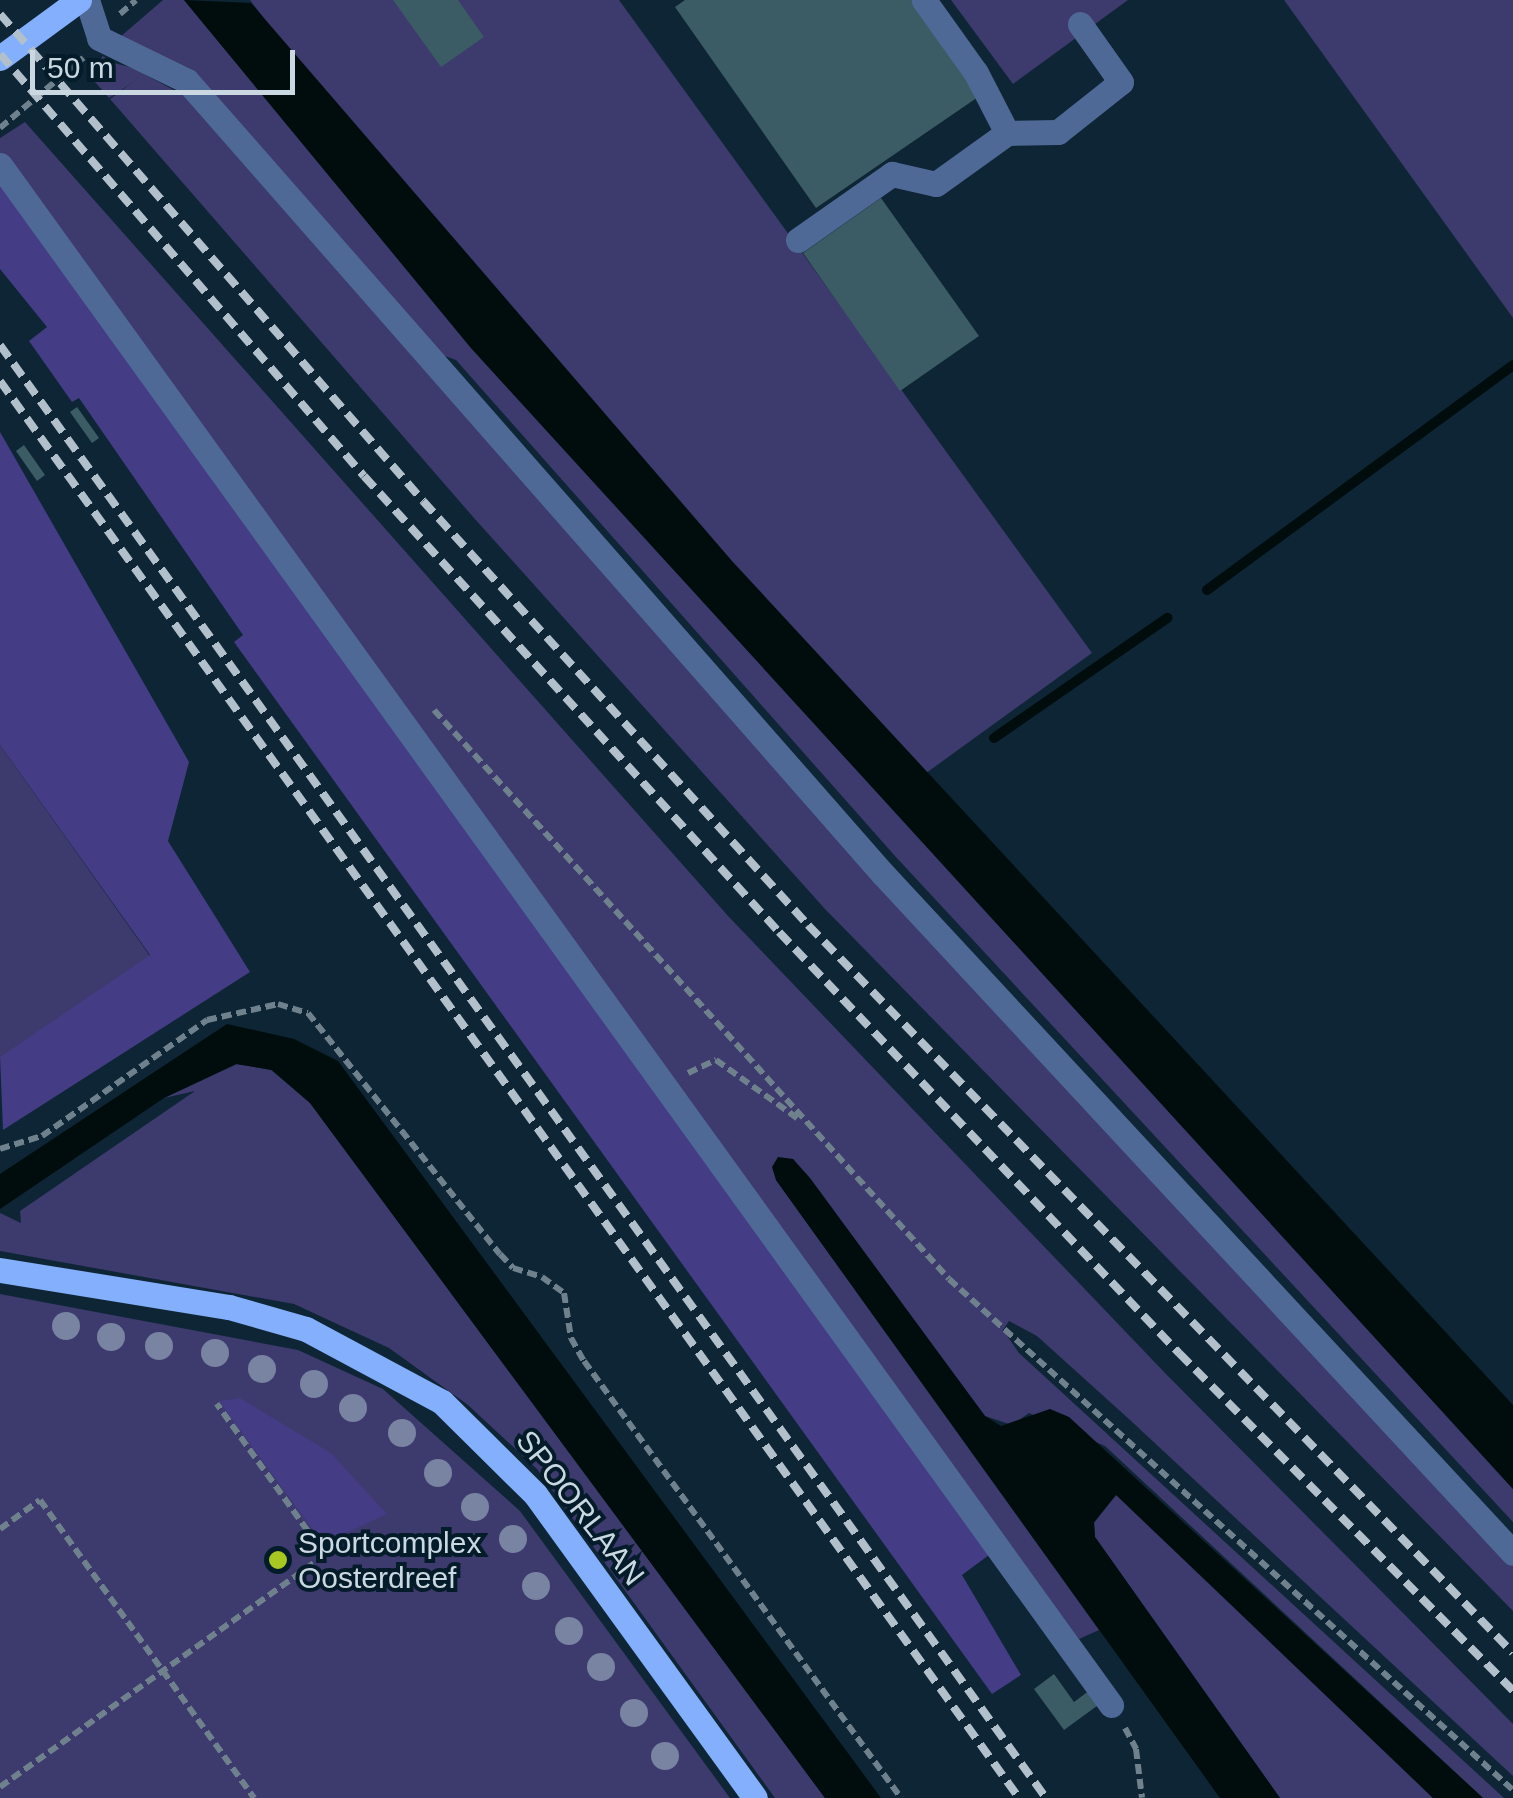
<!DOCTYPE html>
<style>
body{margin:0}
#map{position:relative;width:1513px;height:1798px;overflow:hidden;background:#0d2534;font-family:Arial,sans-serif}
div>[style]{position:absolute}
.green>*{inset:0;background:#3d3a6d}
.forest>*{inset:0;background:#443c84}
.water>*{inset:0;background:#010d0c}
.stream>*{height:10px;margin:-5px;padding:0 5px;transform-origin:5px;border-radius:5px;background:#010d0c}
.building>*{inset:0;background:#3b5c65}
.path>*{height:6px;margin-top:-3px;transform-origin:0;background:repeating-linear-gradient(90deg,#6e818d 0 10px,transparent 0 15px)}
.minor>*{height:25px;margin:-12.5px;padding:0 12.5px;transform-origin:12.5px;border-radius:12.5px;background:#4f6997}
.major>*{height:25px;margin:-12.5px;padding:0 12.5px;transform-origin:12.5px;border-radius:12.5px;background:#84affc}
.rail>*{height:8px;margin-top:-4px;transform-origin:0;background:repeating-linear-gradient(90deg,#b1c0cb 0 15px,transparent 0 23px)}
.trees>*{width:28px;height:28px;margin:-14px;border-radius:50%;background:#7884a2}
.dots>*{width:28px;height:28px;translate:-50% -50%;box-sizing:border-box;border:5px solid #041c2a;border-radius:50%}
span{translate:-50% -50%;white-space:nowrap;text-align:center;line-height:1.15;-webkit-text-stroke:8px #041c2a;paint-order:stroke}
.street-label{font-size:30px;color:#cad8e2}
.poi-label{font-size:30px;color:#cad8e2}
.left{translate:0 -50%;text-align:left}
.scale{position:absolute;left:30px;top:50px;width:265px;height:45px;box-sizing:border-box;border:5px solid #cad8e2;border-top:0;padding-left:12px;font-size:30px;line-height:35px;white-space:nowrap;color:#cad8e2;-webkit-text-stroke:8px #041c2a;paint-order:stroke}
</style>
<div id="map">
<div class="green">
<i style="clip-path:polygon(163px 0,184px 0,471px 348px,1513px 1489px,1513px 1522px,895px 856px,456px 360px,429px 350px,191px 71px,120px 37px)"></i>
<i style="clip-path:polygon(250px 0,619px 0,1092px 653px,911px 784px,434px 242px)"></i>
<i style="clip-path:polygon(951px 0,1128px 0,1013px 84px)"></i>
<i style="clip-path:polygon(1284px 0,1513px 0,1513px 318px)"></i>
<i style="clip-path:polygon(103px 56px,114px 63px,149px 72px,109px 98px,87px 73px)"></i>
<i style="clip-path:polygon(144px 74px,183px 95px,870px 876px,1513px 1563px,1513px 1611px,825px 909px,474px 518px,110px 99px)"></i>
<i style="clip-path:polygon(25px 122px,729px 917px,1166px 1374px,1513px 1724px,1513px 1776px,1130px 1420px,1037px 1336px,1009px 1321px,1003px 1330px,1019px 1353px,1504px 1798px,1483px 1798px,1105px 1446px,1029px 1413px,1012px 1425px,985px 1416px,793px 1159px,776px 1180px,1099px 1630px,1079px 1639px,0 155px,0 138px)"></i>
<i style="clip-path:polygon(0 745px,150px 956px,0 1058px)"></i>
<i style="clip-path:polygon(237px 1064px,271px 1070px,310px 1103px,825px 1798px,775px 1798px,537px 1469px,468px 1405px,389px 1348px,294px 1304px,0 1251px,0 1213px,21px 1223px,20px 1211px,195px 1091px,164px 1098px)"></i>
<i style="clip-path:polygon(0 1294px,298px 1350px,383px 1389px,520px 1511px,730px 1798px,0 1798px)"></i>
<i style="clip-path:polygon(1116px 1495px,1125px 1498px,1433px 1798px,1280px 1798px,1095px 1537px,1094px 1523px)"></i>
</div>
<div class="forest">
<i style="clip-path:polygon(0 184px,989px 1555px,962px 1575px,1021px 1675px,992px 1694px,234px 642px,243px 635px,79px 398px,72px 402px,29px 341px,47px 327px,0 269px)"></i>
<i style="clip-path:polygon(0 432px,189px 762px,168px 841px,250px 972px,3px 1130px,0 1057px,150px 955px,0 745px)"></i>
<i style="clip-path:polygon(240px 1398px,331px 1453px,387px 1514px,323px 1544px,219px 1401px)"></i>
</div>
<div class="water">
<i style="clip-path:polygon(184px 0,251px 3px,732px 561px,1513px 1405px,1513px 1489px,471px 348px)"></i>
<i style="clip-path:polygon(227px 1024px,294px 1039px,338px 1061px,881px 1798px,825px 1798px,310px 1103px,272px 1070px,236px 1064px,164px 1098px,0 1209px,0 1174px)"></i>
<i style="clip-path:polygon(778px 1157px,793px 1159px,810px 1178px,985px 1416px,1001px 1426px,1050px 1409px,1069px 1417px,1483px 1798px,1433px 1798px,1116px 1495px,1094px 1522px,1095px 1537px,1280px 1798px,1220px 1798px,776px 1180px,772px 1167px)"></i>
</div>
<div class="stream">
<i style="left:1207px;top:590px;width:380px;rotate:-36.3deg"></i>
<i style="left:994px;top:738px;width:211px;rotate:-34.7deg"></i>
</div>
<div class="building">
<i style="clip-path:polygon(393px 0,458px 0,484px 37px,441px 67px)"></i>
<i style="clip-path:polygon(685px 0,915px 0,981px 95px,816px 208px,675px 7px)"></i>
<i style="clip-path:polygon(881px 198px,979px 336px,900px 391px,803px 253px)"></i>
<i style="clip-path:polygon(77px 407px,99px 438px,92px 443px,70px 412px)"></i>
<i style="clip-path:polygon(24px 445px,45px 475px,37px 481px,16px 451px)"></i>
<i style="clip-path:polygon(1054px 1674px,1074px 1702px,1090px 1690px,1101px 1703px,1064px 1730px,1034px 1689px)"></i>
</div>
<div class="path">
<i style="left:120px;top:14px;width:21px;rotate:-41deg"></i>
<i style="left:0;top:128px;width:109px;rotate:-40.1deg"></i>
<i style="left:434px;top:710px;width:767px;rotate:47.85deg"></i>
<i style="left:949px;top:1279px;width:761px;rotate:42.18deg"></i>
<i style="left:688px;top:1073px;width:31px;rotate:-25deg"></i>
<i style="left:716px;top:1060px;width:100px;rotate:35.6deg"></i>
<i style="left:0;top:1149px;width:44px;rotate:-17.2deg"></i>
<i style="left:42px;top:1136px;width:202px;rotate:-35.1deg"></i>
<i style="left:207px;top:1020px;width:73px;rotate:-12.7deg"></i>
<i style="left:278px;top:1004px;width:31px;rotate:17deg"></i>
<i style="left:308px;top:1013px;width:308px;rotate:51.5deg"></i>
<i style="left:500px;top:1254px;width:19px;rotate:47deg"></i>
<i style="left:513px;top:1268px;width:30px;rotate:17deg"></i>
<i style="left:542px;top:1277px;width:27px;rotate:36deg"></i>
<i style="left:564px;top:1293px;width:46px;rotate:81.2deg"></i>
<i style="left:571px;top:1338px;width:26px;rotate:61deg"></i>
<i style="left:584px;top:1361px;width:540px;rotate:54.04deg"></i>
<i style="left:0;top:1529px;width:49px;rotate:-35.9deg"></i>
<i style="left:40px;top:1500px;width:367px;rotate:54.3deg"></i>
<i style="left:1125px;top:1728px;width:24px;rotate:62deg"></i>
<i style="left:1136px;top:1749px;width:49px;rotate:83deg"></i>
<i style="left:0;top:1787px;width:399px;rotate:-35.5deg"></i>
<i style="left:325px;top:1555px;width:186px;rotate:-125.6deg"></i>
</div>
<div class="minor">
<i style="left:87px;top:0;width:40px;rotate:72deg"></i>
<i style="left:99px;top:38px;width:98px;rotate:26deg"></i>
<i style="left:187px;top:81px;width:1055px;rotate:48.73deg"></i>
<i style="left:883px;top:874px;width:926px;rotate:47.14deg"></i>
<i style="left:1007px;top:133px;width:51px;rotate:-1.1deg"></i>
<i style="left:1058px;top:132px;width:80px;rotate:-38.4deg"></i>
<i style="left:1121px;top:82px;width:71px;rotate:-125.3deg"></i>
<i style="left:0;top:165px;width:1899px;rotate:54.19deg"></i>
<i style="left:798px;top:240px;width:115px;rotate:-35.1deg"></i>
<i style="left:892px;top:174px;width:45px;rotate:12.8deg"></i>
<i style="left:936px;top:184px;width:87px;rotate:-35.7deg"></i>
<i style="left:1007px;top:133px;width:68px;rotate:-117.3deg"></i>
<i style="left:976px;top:73px;width:90px;rotate:-125.5deg"></i>
</div>
<div class="major">
<i style="left:0;top:58px;width:98px;rotate:-36.3deg"></i>
<i style="left:0;top:1270px;width:232px;rotate:9.2deg"></i>
<i style="left:229px;top:1307px;width:80px;rotate:15.9deg"></i>
<i style="left:306px;top:1329px;width:154px;rotate:28.2deg"></i>
<i style="left:442px;top:1402px;width:131px;rotate:44.7deg"></i>
<i style="left:535px;top:1494px;width:375px;rotate:54.1deg"></i>
</div>
<div class="rail">
<i style="left:0;top:14px;width:645px;rotate:49.02deg"></i>
<i style="left:423px;top:501px;width:573px;rotate:47.76deg"></i>
<i style="left:808px;top:925px;width:1013px;rotate:45.92deg"></i>
<i style="left:0;top:54px;width:557px;rotate:49.22deg"></i>
<i style="left:364px;top:476px;width:617px;rotate:47.7deg"></i>
<i style="left:779px;top:932px;width:581px;rotate:46.47deg"></i>
<i style="left:1179px;top:1353px;width:475px;rotate:45.3deg"></i>
<i style="left:0;top:345px;width:1790px;rotate:54.25deg"></i>
<i style="left:0;top:381px;width:1745px;rotate:54.28deg"></i>
</div>
<div class="trees">
<i style="left:66px;top:1326px"></i>
<i style="left:111px;top:1337px"></i>
<i style="left:159px;top:1346px"></i>
<i style="left:215px;top:1353px"></i>
<i style="left:262px;top:1369px"></i>
<i style="left:314px;top:1384px"></i>
<i style="left:353px;top:1408px"></i>
<i style="left:402px;top:1433px"></i>
<i style="left:438px;top:1473px"></i>
<i style="left:475px;top:1507px"></i>
<i style="left:513px;top:1539px"></i>
<i style="left:536px;top:1586px"></i>
<i style="left:569px;top:1631px"></i>
<i style="left:601px;top:1667px"></i>
<i style="left:634px;top:1713px"></i>
<i style="left:665px;top:1756px"></i>
</div>
<div class="dots">
<i style="left:278px;top:1560px;background:#a7c820"></i>
</div>
<div class="street-label">
<span style="left:580px;top:1508px;rotate:52deg">SPOORLAAN</span>
</div>
<div class="poi-label">
<span class="left" style="left:298px;top:1560px">Sportcomplex<br>Oosterdreef</span>
</div>
<div class="scale">50 m</div>
</div>
